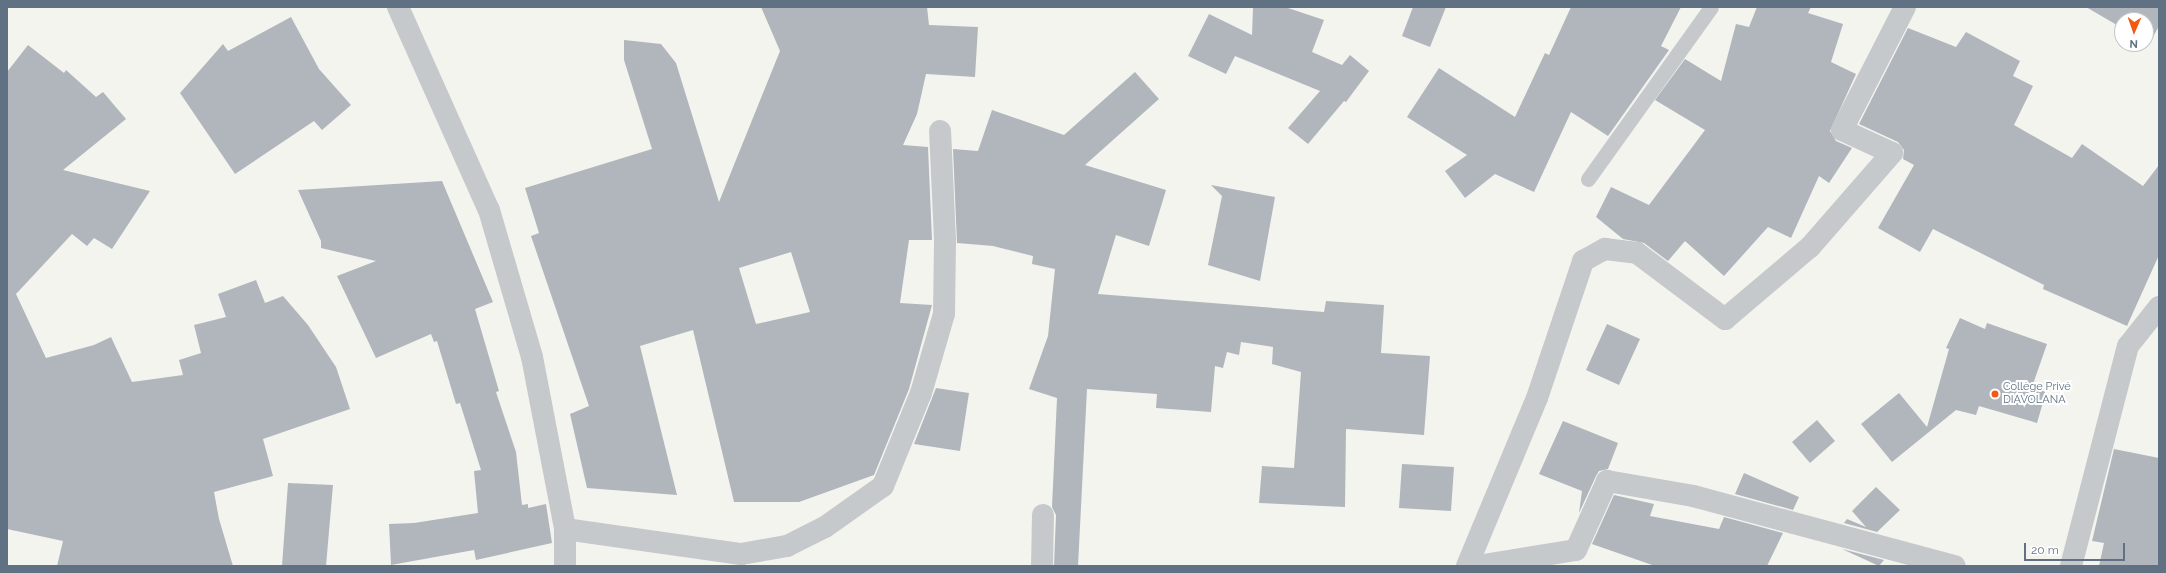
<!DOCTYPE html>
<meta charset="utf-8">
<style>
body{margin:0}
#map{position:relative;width:2166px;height:573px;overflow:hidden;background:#f4f4ef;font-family:Raleway,sans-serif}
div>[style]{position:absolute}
.building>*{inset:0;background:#b0b6bc}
.service>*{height:15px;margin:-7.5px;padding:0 7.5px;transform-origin:7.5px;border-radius:7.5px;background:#c6c9cc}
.minor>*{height:22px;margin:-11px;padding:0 11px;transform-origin:11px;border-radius:11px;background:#c6c9cc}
.dots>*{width:11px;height:11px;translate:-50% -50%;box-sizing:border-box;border:2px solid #fff;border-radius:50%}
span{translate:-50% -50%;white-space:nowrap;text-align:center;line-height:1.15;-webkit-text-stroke:4px #fff;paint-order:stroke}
.poi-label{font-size:11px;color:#607183}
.left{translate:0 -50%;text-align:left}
.frame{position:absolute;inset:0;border:8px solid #607183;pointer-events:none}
.north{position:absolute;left:2114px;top:12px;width:40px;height:40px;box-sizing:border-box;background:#fff;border:1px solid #bfc6cd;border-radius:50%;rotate:182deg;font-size:11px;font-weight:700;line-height:16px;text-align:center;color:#607183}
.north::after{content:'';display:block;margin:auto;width:14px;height:18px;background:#f25911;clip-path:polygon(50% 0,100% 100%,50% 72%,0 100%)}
.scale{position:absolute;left:2024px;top:543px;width:101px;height:18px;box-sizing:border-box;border:2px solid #607183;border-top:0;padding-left:5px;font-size:12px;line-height:14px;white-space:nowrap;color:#607183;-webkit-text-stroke:3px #fff;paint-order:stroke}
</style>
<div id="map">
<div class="building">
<i style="clip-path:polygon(evenodd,761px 7px,927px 7px,929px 25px,978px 27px,975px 77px,926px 74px,917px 114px,903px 145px,928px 147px,932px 240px,909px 240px,900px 303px,932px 305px,909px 389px,874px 475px,799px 502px,734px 502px,693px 330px,640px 346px,677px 495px,587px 488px,570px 414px,589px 406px,531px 236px,539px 233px,525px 188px,652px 149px,624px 60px,624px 40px,661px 44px,676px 63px,719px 202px,780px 51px,761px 7px,791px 252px,810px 312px,756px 324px,739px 268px,791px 252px)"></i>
<i style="clip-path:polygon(1253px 7px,1285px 7px,1324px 20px,1312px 52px,1342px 65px,1350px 55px,1369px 71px,1346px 102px,1344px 101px,1308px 144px,1288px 128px,1320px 91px,1235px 56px,1226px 74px,1188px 56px,1209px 14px,1252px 35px)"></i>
<i style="clip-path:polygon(1413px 7px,1446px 7px,1430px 47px,1402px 36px)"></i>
<i style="clip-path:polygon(1571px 7px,1681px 7px,1661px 46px,1669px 50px,1608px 136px,1571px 112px,1534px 192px,1495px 174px,1465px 198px,1445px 171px,1467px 155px,1407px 117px,1439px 68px,1515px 117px,1545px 53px,1549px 55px)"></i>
<i style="clip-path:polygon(1757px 7px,1811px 7px,1808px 13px,1843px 24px,1831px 62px,1856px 74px,1830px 131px,1836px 141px,1852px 148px,1829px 183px,1819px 176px,1791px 238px,1768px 227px,1724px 276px,1685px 241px,1668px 261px,1644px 243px,1623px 239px,1596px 217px,1611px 187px,1649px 205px,1705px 130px,1655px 100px,1685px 59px,1721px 81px,1736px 24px,1749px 27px)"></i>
<i style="clip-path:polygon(2086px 7px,2159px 7px,2159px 26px,2149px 44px,2146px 42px,2146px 20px,2122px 20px,2122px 28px)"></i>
<i style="clip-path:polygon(291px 17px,319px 69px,351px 105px,322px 130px,314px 121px,235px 174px,180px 93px,223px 44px,228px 51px)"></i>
<i style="clip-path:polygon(1908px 28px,1956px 47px,1966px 32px,2020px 61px,2013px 76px,2033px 86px,2014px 125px,2072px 158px,2082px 144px,2143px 186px,2159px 165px,2159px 255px,2127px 326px,2043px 289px,2044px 285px,1933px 229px,1920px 252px,1878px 228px,1914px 165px,1903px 159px,1904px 150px,1898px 142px,1859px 124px)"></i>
<i style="clip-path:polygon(28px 45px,64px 73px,66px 70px,96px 97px,103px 92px,126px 119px,63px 170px,150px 191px,112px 249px,94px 238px,87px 246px,72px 234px,16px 294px,46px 358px,94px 345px,111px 337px,132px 382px,183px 375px,179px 360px,201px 353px,194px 325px,226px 317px,218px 294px,256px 280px,265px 303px,283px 296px,308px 325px,336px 367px,350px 409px,263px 439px,273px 476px,214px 492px,219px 519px,233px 566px,57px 566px,63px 541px,7px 529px,7px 72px)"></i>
<i style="clip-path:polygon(1135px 72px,1159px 99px,1085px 165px,1166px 190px,1149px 246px,1116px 235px,1098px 294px,1324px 312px,1326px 301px,1384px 305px,1381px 353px,1430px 356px,1424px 435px,1346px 429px,1345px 507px,1259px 503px,1262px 466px,1294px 468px,1301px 372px,1272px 364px,1273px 347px,1241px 342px,1239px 355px,1227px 352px,1223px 368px,1215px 366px,1211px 412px,1156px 408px,1157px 394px,1087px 389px,1078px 566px,1054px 566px,1056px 515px,1052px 507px,1057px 398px,1029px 389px,1048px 336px,1055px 269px,1032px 264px,1033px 256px,993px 246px,957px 243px,953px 149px,978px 151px,992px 110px,1064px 135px)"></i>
<i style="clip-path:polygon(442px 181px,493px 302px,475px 309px,499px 391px,496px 392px,516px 452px,522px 505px,528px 504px,528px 508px,546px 504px,552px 543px,476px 560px,474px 550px,391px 565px,389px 524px,414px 523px,478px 513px,474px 471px,481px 470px,460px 403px,456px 404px,437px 341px,434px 342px,431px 334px,376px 358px,337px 276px,376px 261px,321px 248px,321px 241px,298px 190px)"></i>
<i style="clip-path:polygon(1211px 185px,1275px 197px,1260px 281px,1208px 265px,1222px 196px)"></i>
<i style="clip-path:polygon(1960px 318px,1985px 329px,1987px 323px,2047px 344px,2032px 387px,2046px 392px,2037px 423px,1979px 406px,1976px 415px,1956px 410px,1892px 462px,1861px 424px,1899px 393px,1927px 427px,1949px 349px,1946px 348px)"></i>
<i style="clip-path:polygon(1607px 324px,1640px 339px,1619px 385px,1586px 370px)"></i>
<i style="clip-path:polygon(936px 388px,969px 393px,960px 451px,914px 444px)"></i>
<i style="clip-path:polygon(1817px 420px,1835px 441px,1810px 463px,1792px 442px)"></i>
<i style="clip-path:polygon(1563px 421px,1618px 443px,1608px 469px,1599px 471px,1596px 476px,1579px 513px,1582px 491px,1539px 474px)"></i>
<i style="clip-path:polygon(2114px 449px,2159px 458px,2159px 566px,2099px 566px,2104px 543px,2092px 541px)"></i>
<i style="clip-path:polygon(1402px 464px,1454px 467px,1451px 511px,1399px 508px)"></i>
<i style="clip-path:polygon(1744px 473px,1799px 497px,1793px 510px,1735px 494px)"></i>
<i style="clip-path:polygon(288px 483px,333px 485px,326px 566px,282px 566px)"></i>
<i style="clip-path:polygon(1876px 487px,1900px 510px,1877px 532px,1844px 523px,1847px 519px,1866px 527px,1852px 511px)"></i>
<i style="clip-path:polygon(1614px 495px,1654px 504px,1650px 516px,1719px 529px,1724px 517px,1783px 533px,1767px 566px,1655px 566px,1592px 544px)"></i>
<i style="clip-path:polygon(1842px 549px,1884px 560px,1879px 566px)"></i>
</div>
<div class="service">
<i style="left:1588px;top:179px;width:211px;rotate:-54.4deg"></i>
</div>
<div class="minor">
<i style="left:398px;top:7px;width:222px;rotate:65.9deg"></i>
<i style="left:489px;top:210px;width:153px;rotate:73.7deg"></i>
<i style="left:532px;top:357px;width:175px;rotate:79.1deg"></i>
<i style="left:565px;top:529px;width:37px;rotate:90deg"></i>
<i style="left:565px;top:529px;width:178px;rotate:8.1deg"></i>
<i style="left:741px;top:554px;width:47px;rotate:-9.9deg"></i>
<i style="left:787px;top:546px;width:42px;rotate:-26.6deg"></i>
<i style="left:825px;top:527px;width:71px;rotate:-35.3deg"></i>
<i style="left:883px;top:486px;width:100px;rotate:-67.8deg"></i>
<i style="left:921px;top:393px;width:82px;rotate:-73.8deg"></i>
<i style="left:944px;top:314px;width:74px;rotate:-89.2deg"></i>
<i style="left:945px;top:240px;width:109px;rotate:-92.6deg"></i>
<i style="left:1042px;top:566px;width:51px;rotate:-88.9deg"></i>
<i style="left:1467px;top:566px;width:182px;rotate:-67.4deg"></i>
<i style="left:1537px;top:398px;width:145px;rotate:-71.4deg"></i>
<i style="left:1583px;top:261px;width:25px;rotate:-29deg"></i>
<i style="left:1605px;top:249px;width:32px;rotate:7deg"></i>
<i style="left:1637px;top:253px;width:110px;rotate:36.9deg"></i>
<i style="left:1725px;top:319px;width:111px;rotate:-40.3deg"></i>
<i style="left:1810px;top:247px;width:125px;rotate:-48.9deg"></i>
<i style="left:1892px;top:153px;width:55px;rotate:-155.3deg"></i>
<i style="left:1842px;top:130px;width:138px;rotate:-62.9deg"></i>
<i style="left:1477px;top:566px;width:100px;rotate:-9.2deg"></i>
<i style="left:1576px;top:550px;width:76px;rotate:-65.8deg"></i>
<i style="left:1607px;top:481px;width:87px;rotate:9.9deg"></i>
<i style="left:1693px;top:496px;width:271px;rotate:15deg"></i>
<i style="left:2071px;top:566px;width:227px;rotate:-75.5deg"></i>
<i style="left:2128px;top:346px;width:50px;rotate:-51.5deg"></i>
</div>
<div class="dots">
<i style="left:1995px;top:394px;background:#f25911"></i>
</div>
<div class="poi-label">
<span class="left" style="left:2003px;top:394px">Collège Privé<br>DIAVOLANA</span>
</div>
<div class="frame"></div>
<div class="north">N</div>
<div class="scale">20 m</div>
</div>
